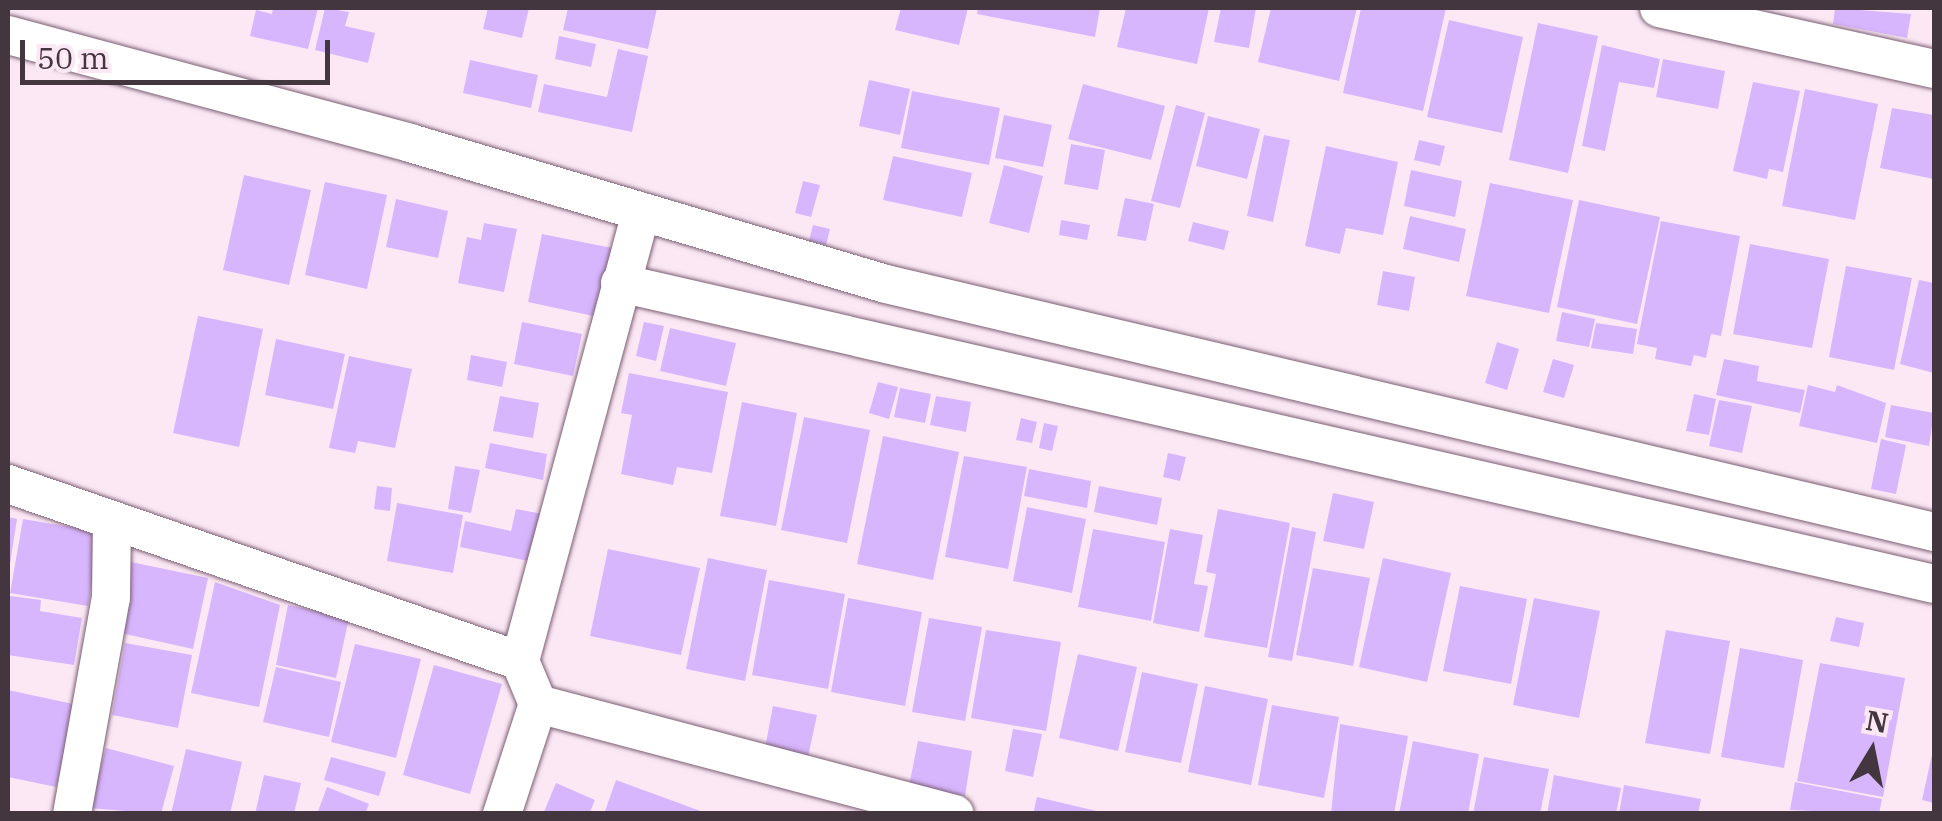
<!DOCTYPE html>
<style>
body{margin:0}
#map{position:relative;width:1942px;height:821px;overflow:hidden;background:#fce8f5;font-family:"IBM Plex Serif",serif}
div>[style]{position:absolute}
.building>*{inset:0;background:#d8b6fe}
.roads{filter:drop-shadow(0 0 2px #7a5e72) drop-shadow(0 0 2px #7a5e72)}
.street>*{height:38px;margin:-19px;padding:0 19px;transform-origin:19px;border-radius:19px;background:#fff}
span{translate:-50% -50%;white-space:nowrap;text-align:center;line-height:1.15;-webkit-text-stroke:8px #fce8f5;paint-order:stroke}
.frame{position:absolute;inset:0;border:10px solid #43363f;pointer-events:none}
.north{position:absolute;left:1822px;top:701px;width:100px;height:100px;-webkit-text-stroke:8px #fce8f5;paint-order:stroke;rotate:10deg;font-size:28px;font-weight:700;line-height:40px;text-align:center;color:#43363f}
.north::after{content:'';display:block;margin:auto;width:35px;height:45px;background:#43363f;clip-path:polygon(50% 0,100% 100%,50% 72%,0 100%)}
.scale{position:absolute;left:20px;top:40px;width:310px;height:45px;box-sizing:border-box;border:5px solid #43363f;border-top:0;padding-left:12px;font-size:30px;line-height:35px;white-space:nowrap;color:#43363f;-webkit-text-stroke:8px #fce8f5;paint-order:stroke}
</style>
<div id="map">
<div class="building">
<i style="clip-path:polygon(273px 8px,318px 8px,308px 49px,250px 36px,256px 10px,272px 14px)"></i>
<i style="clip-path:polygon(325px 8px,349px 12px,345px 26px,375px 33px,368px 63px,315px 50px)"></i>
<i style="clip-path:polygon(488px 8px,529px 8px,522px 38px,483px 29px)"></i>
<i style="clip-path:polygon(568px 8px,657px 8px,648px 49px,563px 30px)"></i>
<i style="clip-path:polygon(901px 8px,968px 8px,959px 45px,895px 30px)"></i>
<i style="clip-path:polygon(978px 8px,1100px 8px,1095px 37px,977px 14px)"></i>
<i style="clip-path:polygon(1126px 8px,1209px 8px,1197px 64px,1117px 47px)"></i>
<i style="clip-path:polygon(1221px 8px,1256px 8px,1249px 48px,1214px 42px)"></i>
<i style="clip-path:polygon(1271px 8px,1357px 8px,1339px 81px,1258px 62px)"></i>
<i style="clip-path:polygon(1361px 8px,1446px 8px,1423px 111px,1343px 93px)"></i>
<i style="clip-path:polygon(1835px 8px,1911px 14px,1907px 38px,1833px 24px)"></i>
<i style="clip-path:polygon(1449px 20px,1523px 37px,1502px 133px,1427px 117px)"></i>
<i style="clip-path:polygon(1538px 23px,1598px 36px,1568px 173px,1509px 160px)"></i>
<i style="clip-path:polygon(559px 36px,596px 44px,591px 67px,555px 59px)"></i>
<i style="clip-path:polygon(1602px 45px,1660px 59px,1654px 88px,1619px 82px,1605px 151px,1582px 146px)"></i>
<i style="clip-path:polygon(618px 49px,648px 56px,632px 132px,538px 112px,544px 84px,607px 97px)"></i>
<i style="clip-path:polygon(1663px 59px,1725px 71px,1718px 109px,1656px 97px)"></i>
<i style="clip-path:polygon(470px 60px,538px 75px,531px 108px,463px 93px)"></i>
<i style="clip-path:polygon(869px 80px,910px 89px,900px 135px,859px 126px)"></i>
<i style="clip-path:polygon(1753px 82px,1800px 91px,1783px 172px,1769px 169px,1767px 179px,1733px 171px)"></i>
<i style="clip-path:polygon(1083px 84px,1165px 106px,1151px 160px,1068px 139px)"></i>
<i style="clip-path:polygon(1805px 89px,1878px 104px,1855px 220px,1782px 206px)"></i>
<i style="clip-path:polygon(912px 91px,1000px 108px,989px 165px,901px 148px)"></i>
<i style="clip-path:polygon(1176px 105px,1205px 113px,1180px 208px,1151px 201px)"></i>
<i style="clip-path:polygon(1892px 108px,1934px 115px,1934px 179px,1880px 168px)"></i>
<i style="clip-path:polygon(1004px 115px,1052px 125px,1043px 167px,995px 158px)"></i>
<i style="clip-path:polygon(1208px 116px,1260px 129px,1247px 179px,1196px 166px)"></i>
<i style="clip-path:polygon(1264px 135px,1290px 140px,1273px 222px,1247px 216px)"></i>
<i style="clip-path:polygon(1419px 140px,1445px 146px,1440px 166px,1414px 160px)"></i>
<i style="clip-path:polygon(1071px 144px,1105px 150px,1098px 190px,1064px 184px)"></i>
<i style="clip-path:polygon(1326px 146px,1398px 162px,1383px 235px,1346px 228px,1340px 254px,1305px 246px)"></i>
<i style="clip-path:polygon(893px 156px,972px 173px,962px 217px,883px 200px)"></i>
<i style="clip-path:polygon(1004px 165px,1043px 176px,1029px 233px,989px 223px)"></i>
<i style="clip-path:polygon(1411px 170px,1462px 181px,1455px 217px,1404px 206px)"></i>
<i style="clip-path:polygon(244px 175px,311px 190px,289px 285px,223px 270px)"></i>
<i style="clip-path:polygon(803px 181px,820px 185px,811px 217px,795px 213px)"></i>
<i style="clip-path:polygon(325px 182px,387px 195px,367px 289px,305px 275px)"></i>
<i style="clip-path:polygon(1490px 183px,1573px 200px,1549px 313px,1466px 296px)"></i>
<i style="clip-path:polygon(1125px 198px,1154px 204px,1146px 241px,1117px 236px)"></i>
<i style="clip-path:polygon(396px 199px,448px 211px,438px 258px,386px 247px)"></i>
<i style="clip-path:polygon(1579px 200px,1660px 217px,1637px 324px,1557px 307px)"></i>
<i style="clip-path:polygon(1410px 216px,1466px 229px,1459px 262px,1403px 249px)"></i>
<i style="clip-path:polygon(1061px 220px,1090px 225px,1087px 240px,1059px 235px)"></i>
<i style="clip-path:polygon(1661px 221px,1740px 236px,1721px 336px,1711px 334px,1706px 358px,1694px 355px,1691px 366px,1655px 359px,1657px 348px,1637px 344px)"></i>
<i style="clip-path:polygon(1193px 222px,1229px 231px,1224px 250px,1188px 241px)"></i>
<i style="clip-path:polygon(484px 223px,517px 229px,504px 292px,458px 283px,467px 237px,481px 240px)"></i>
<i style="clip-path:polygon(813px 225px,830px 229px,826px 245px,809px 241px)"></i>
<i style="clip-path:polygon(542px 234px,612px 248px,598px 317px,528px 302px)"></i>
<i style="clip-path:polygon(1750px 244px,1829px 259px,1812px 348px,1733px 334px)"></i>
<i style="clip-path:polygon(1846px 266px,1912px 278px,1894px 370px,1829px 357px)"></i>
<i style="clip-path:polygon(1383px 271px,1415px 277px,1409px 311px,1377px 305px)"></i>
<i style="clip-path:polygon(1919px 280px,1934px 283px,1934px 373px,1900px 364px)"></i>
<i style="clip-path:polygon(1562px 312px,1595px 319px,1589px 347px,1556px 341px)"></i>
<i style="clip-path:polygon(198px 316px,263px 329px,239px 447px,173px 433px)"></i>
<i style="clip-path:polygon(522px 322px,582px 334px,573px 376px,514px 364px)"></i>
<i style="clip-path:polygon(644px 322px,664px 326px,656px 361px,636px 356px)"></i>
<i style="clip-path:polygon(1596px 323px,1637px 329px,1633px 354px,1591px 348px)"></i>
<i style="clip-path:polygon(670px 328px,736px 343px,726px 386px,660px 371px)"></i>
<i style="clip-path:polygon(276px 339px,345px 354px,333px 409px,265px 395px)"></i>
<i style="clip-path:polygon(1497px 342px,1519px 349px,1507px 390px,1485px 383px)"></i>
<i style="clip-path:polygon(471px 355px,507px 362px,502px 387px,467px 380px)"></i>
<i style="clip-path:polygon(349px 356px,412px 369px,395px 448px,358px 441px,355px 453px,329px 448px)"></i>
<i style="clip-path:polygon(1553px 359px,1574px 365px,1564px 398px,1543px 392px)"></i>
<i style="clip-path:polygon(1724px 359px,1759px 366px,1757px 381px,1805px 390px,1800px 413px,1716px 395px)"></i>
<i style="clip-path:polygon(629px 373px,728px 392px,712px 473px,677px 467px,673px 485px,621px 474px,632px 415px,621px 413px)"></i>
<i style="clip-path:polygon(878px 382px,898px 387px,889px 419px,869px 413px)"></i>
<i style="clip-path:polygon(1808px 385px,1835px 392px,1837px 385px,1886px 403px,1877px 443px,1799px 426px)"></i>
<i style="clip-path:polygon(900px 388px,931px 394px,925px 423px,894px 417px)"></i>
<i style="clip-path:polygon(1694px 394px,1716px 399px,1709px 435px,1686px 431px)"></i>
<i style="clip-path:polygon(500px 396px,539px 403px,533px 438px,493px 431px)"></i>
<i style="clip-path:polygon(936px 396px,971px 402px,966px 432px,930px 425px)"></i>
<i style="clip-path:polygon(1719px 400px,1752px 406px,1742px 453px,1709px 446px)"></i>
<i style="clip-path:polygon(742px 402px,797px 413px,776px 526px,720px 516px)"></i>
<i style="clip-path:polygon(1891px 405px,1934px 413px,1929px 446px,1885px 437px)"></i>
<i style="clip-path:polygon(804px 417px,870px 430px,847px 543px,781px 530px)"></i>
<i style="clip-path:polygon(1021px 418px,1037px 422px,1032px 443px,1016px 440px)"></i>
<i style="clip-path:polygon(1044px 423px,1058px 426px,1052px 451px,1039px 448px)"></i>
<i style="clip-path:polygon(883px 436px,959px 452px,933px 580px,857px 564px)"></i>
<i style="clip-path:polygon(1881px 439px,1906px 445px,1896px 494px,1871px 489px)"></i>
<i style="clip-path:polygon(490px 443px,547px 454px,543px 480px,485px 468px)"></i>
<i style="clip-path:polygon(1168px 453px,1186px 457px,1180px 481px,1163px 477px)"></i>
<i style="clip-path:polygon(964px 456px,1027px 467px,1008px 569px,945px 557px)"></i>
<i style="clip-path:polygon(455px 466px,480px 470px,471px 513px,448px 509px)"></i>
<i style="clip-path:polygon(1029px 469px,1091px 481px,1087px 508px,1024px 496px)"></i>
<i style="clip-path:polygon(377px 486px,392px 488px,390px 511px,374px 509px)"></i>
<i style="clip-path:polygon(1099px 486px,1162px 498px,1157px 525px,1094px 512px)"></i>
<i style="clip-path:polygon(1333px 493px,1374px 502px,1364px 549px,1323px 541px)"></i>
<i style="clip-path:polygon(397px 503px,463px 515px,453px 573px,387px 561px)"></i>
<i style="clip-path:polygon(1027px 507px,1086px 519px,1072px 593px,1013px 581px)"></i>
<i style="clip-path:polygon(516px 509px,543px 514px,533px 562px,460px 547px,465px 521px,511px 531px)"></i>
<i style="clip-path:polygon(1218px 509px,1290px 523px,1267px 648px,1204px 637px,1216px 574px,1206px 572px)"></i>
<i style="clip-path:polygon(8px 517px,17px 519px,10px 564px,8px 563px)"></i>
<i style="clip-path:polygon(23px 519px,100px 532px,88px 606px,10px 593px)"></i>
<i style="clip-path:polygon(1292px 527px,1316px 532px,1292px 661px,1268px 657px)"></i>
<i style="clip-path:polygon(1093px 529px,1165px 542px,1151px 621px,1078px 607px)"></i>
<i style="clip-path:polygon(1170px 529px,1203px 535px,1194px 584px,1208px 586px,1199px 632px,1153px 623px)"></i>
<i style="clip-path:polygon(608px 549px,700px 568px,681px 655px,590px 636px)"></i>
<i style="clip-path:polygon(708px 558px,767px 570px,745px 681px,686px 669px)"></i>
<i style="clip-path:polygon(1383px 558px,1451px 573px,1427px 682px,1359px 667px)"></i>
<i style="clip-path:polygon(131px 562px,208px 578px,193px 649px,116px 632px)"></i>
<i style="clip-path:polygon(1313px 568px,1370px 578px,1353px 666px,1296px 655px)"></i>
<i style="clip-path:polygon(769px 580px,845px 594px,828px 689px,752px 675px)"></i>
<i style="clip-path:polygon(215px 582px,280px 605px,259px 707px,191px 693px)"></i>
<i style="clip-path:polygon(1460px 586px,1527px 599px,1511px 684px,1443px 671px)"></i>
<i style="clip-path:polygon(10px 596px,41px 600px,40px 611px,82px 618px,74px 665px,8px 655px)"></i>
<i style="clip-path:polygon(848px 598px,922px 612px,905px 706px,831px 692px)"></i>
<i style="clip-path:polygon(1534px 598px,1600px 611px,1579px 718px,1513px 705px)"></i>
<i style="clip-path:polygon(288px 605px,349px 618px,336px 678px,276px 665px)"></i>
<i style="clip-path:polygon(1836px 617px,1864px 623px,1859px 647px,1830px 641px)"></i>
<i style="clip-path:polygon(929px 618px,982px 627px,965px 721px,912px 712px)"></i>
<i style="clip-path:polygon(986px 630px,1061px 642px,1046px 731px,971px 718px)"></i>
<i style="clip-path:polygon(1666px 630px,1730px 641px,1710px 754px,1645px 743px)"></i>
<i style="clip-path:polygon(125px 643px,192px 655px,178px 728px,112px 715px)"></i>
<i style="clip-path:polygon(355px 644px,421px 659px,396px 758px,331px 742px)"></i>
<i style="clip-path:polygon(1740px 648px,1803px 660px,1784px 768px,1721px 757px)"></i>
<i style="clip-path:polygon(1078px 654px,1137px 667px,1118px 751px,1059px 738px)"></i>
<i style="clip-path:polygon(1820px 663px,1905px 678px,1883px 797px,1797px 781px)"></i>
<i style="clip-path:polygon(434px 665px,502px 684px,470px 794px,403px 775px)"></i>
<i style="clip-path:polygon(276px 667px,341px 682px,329px 737px,263px 722px)"></i>
<i style="clip-path:polygon(1142px 672px,1198px 684px,1181px 763px,1125px 752px)"></i>
<i style="clip-path:polygon(1205px 686px,1268px 699px,1251px 785px,1188px 772px)"></i>
<i style="clip-path:polygon(8px 690px,78px 705px,56px 787px,8px 777px)"></i>
<i style="clip-path:polygon(1272px 705px,1339px 717px,1324px 798px,1258px 785px)"></i>
<i style="clip-path:polygon(773px 706px,817px 715px,808px 757px,765px 748px)"></i>
<i style="clip-path:polygon(1340px 724px,1408px 736px,1394px 814px,1331px 814px)"></i>
<i style="clip-path:polygon(1013px 729px,1042px 734px,1033px 777px,1005px 771px)"></i>
<i style="clip-path:polygon(918px 741px,972px 751px,965px 796px,909px 786px)"></i>
<i style="clip-path:polygon(1413px 741px,1479px 754px,1468px 814px,1399px 814px)"></i>
<i style="clip-path:polygon(106px 748px,174px 766px,161px 814px,89px 808px)"></i>
<i style="clip-path:polygon(186px 749px,242px 762px,230px 814px,171px 814px)"></i>
<i style="clip-path:polygon(1933px 750px,1934px 750px,1934px 803px,1922px 800px)"></i>
<i style="clip-path:polygon(331px 757px,386px 772px,379px 796px,324px 780px)"></i>
<i style="clip-path:polygon(1484px 757px,1549px 769px,1540px 814px,1473px 814px)"></i>
<i style="clip-path:polygon(264px 775px,301px 783px,294px 814px,255px 814px)"></i>
<i style="clip-path:polygon(1554px 775px,1621px 788px,1616px 814px,1547px 814px)"></i>
<i style="clip-path:polygon(616px 780px,706px 813px,706px 814px,604px 814px)"></i>
<i style="clip-path:polygon(1795px 782px,1882px 799px,1879px 814px,1790px 810px)"></i>
<i style="clip-path:polygon(556px 783px,595px 800px,589px 814px,543px 814px)"></i>
<i style="clip-path:polygon(1624px 785px,1701px 799px,1698px 814px,1619px 814px)"></i>
<i style="clip-path:polygon(327px 787px,369px 804px,365px 814px,317px 814px)"></i>
<i style="clip-path:polygon(1037px 797px,1101px 812px,1100px 814px,1033px 814px)"></i>
</div>
<div class="roads">
<div class="street">
<i style="left:1659px;top:8px;width:282px;rotate:12.5deg"></i>
<i style="left:8px;top:35px;width:416px;rotate:15deg"></i>
<i style="left:410px;top:143px;width:496px;rotate:16.5deg"></i>
<i style="left:886px;top:284px;width:1077px;rotate:13.31deg"></i>
<i style="left:620px;top:283px;width:1348px;rotate:12.9deg"></i>
<i style="left:8px;top:484px;width:542px;rotate:19.07deg"></i>
<i style="left:520px;top:661px;width:47px;rotate:67.3deg"></i>
<i style="left:538px;top:704px;width:431px;rotate:14.8deg"></i>
<i style="left:520px;top:661px;width:465px;rotate:-74.9deg"></i>
<i style="left:72px;top:814px;width:219px;rotate:-79.8deg"></i>
<i style="left:111px;top:598px;width:78px;rotate:-89.3deg"></i>
<i style="left:502px;top:814px;width:116px;rotate:-71.9deg"></i>
</div>
</div>
<div class="frame"></div>
<div class="north">N</div>
<div class="scale">50 m</div>
</div>
